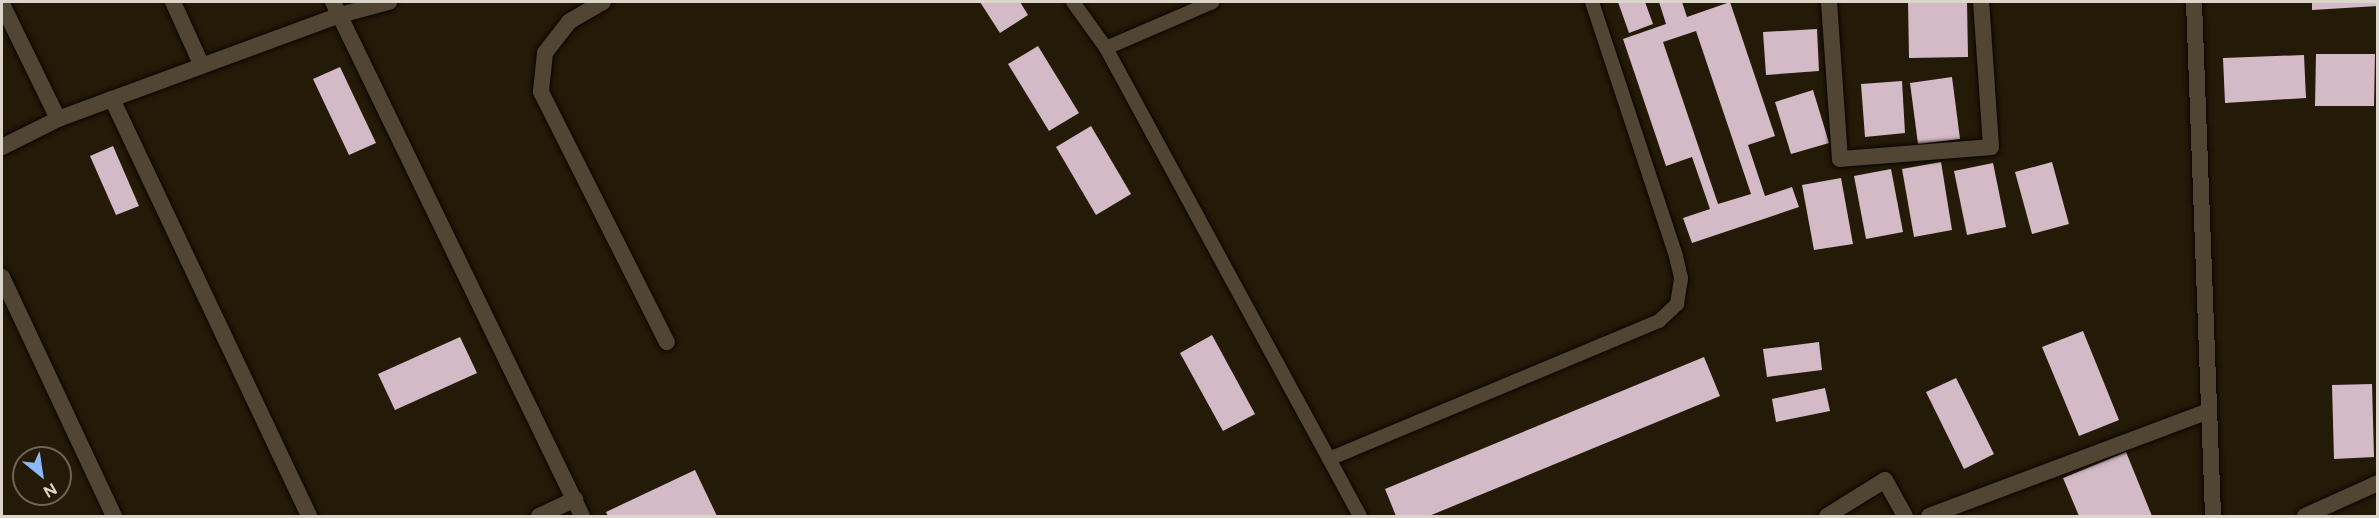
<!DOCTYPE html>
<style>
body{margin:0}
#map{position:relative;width:2379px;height:518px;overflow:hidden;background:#231a08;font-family:Figtree,sans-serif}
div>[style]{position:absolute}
.building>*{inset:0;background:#d4bac6}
.roads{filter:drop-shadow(0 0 2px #0c0500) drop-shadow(0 0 2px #0c0500)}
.service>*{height:14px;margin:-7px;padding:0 7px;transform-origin:7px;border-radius:7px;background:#504633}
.minor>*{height:16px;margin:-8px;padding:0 8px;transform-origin:8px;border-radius:8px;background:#504633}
.tertiary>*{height:16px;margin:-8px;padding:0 8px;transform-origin:8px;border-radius:8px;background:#504633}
span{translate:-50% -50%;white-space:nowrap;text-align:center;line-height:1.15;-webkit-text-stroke:6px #231a08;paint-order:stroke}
.frame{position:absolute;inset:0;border:3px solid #dbd5ca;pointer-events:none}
.north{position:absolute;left:12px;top:446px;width:60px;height:60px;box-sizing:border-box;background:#231a08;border:2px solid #6d6556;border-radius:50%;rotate:150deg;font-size:16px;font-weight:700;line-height:24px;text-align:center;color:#dbd5ca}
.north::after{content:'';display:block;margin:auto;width:21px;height:27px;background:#8bb9fc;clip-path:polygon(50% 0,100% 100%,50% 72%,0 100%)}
</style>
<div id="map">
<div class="building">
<i style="clip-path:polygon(980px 2px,1020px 2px,1028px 15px,1000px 33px)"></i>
<i style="clip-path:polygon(1618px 2px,1645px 2px,1653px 24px,1629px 33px)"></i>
<i style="clip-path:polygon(evenodd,1659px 2px,1682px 2px,1687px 17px,1730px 2px,1775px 136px,1748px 145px,1765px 196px,1792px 187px,1799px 207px,1692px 243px,1683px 218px,1710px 209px,1692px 157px,1666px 166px,1623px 39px,1666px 24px,1659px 2px,1696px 31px,1751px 194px,1718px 204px,1663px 42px,1696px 31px)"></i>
<i style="clip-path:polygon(1908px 2px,1967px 2px,1968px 57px,1909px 58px)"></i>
<i style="clip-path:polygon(2312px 2px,2378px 2px,2378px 6px,2312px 10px)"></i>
<i style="clip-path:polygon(1817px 29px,1819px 71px,1766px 75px,1763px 32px)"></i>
<i style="clip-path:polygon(1038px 46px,1079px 113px,1049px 131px,1008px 64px)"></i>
<i style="clip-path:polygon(2316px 54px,2375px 54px,2374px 106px,2315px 106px)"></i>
<i style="clip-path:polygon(2304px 55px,2306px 98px,2225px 103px,2223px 58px)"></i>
<i style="clip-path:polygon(340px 67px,376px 143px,349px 155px,313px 79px)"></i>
<i style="clip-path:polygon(1952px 77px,1960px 139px,1918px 144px,1910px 83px)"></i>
<i style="clip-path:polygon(1902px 81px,1905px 133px,1865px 137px,1861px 84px)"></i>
<i style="clip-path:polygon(1813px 90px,1829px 143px,1791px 154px,1775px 102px)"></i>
<i style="clip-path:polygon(1091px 126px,1131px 194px,1096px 215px,1056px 147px)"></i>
<i style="clip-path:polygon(113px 146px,139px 206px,116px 215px,90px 156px)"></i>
<i style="clip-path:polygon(1941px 162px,1952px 230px,1914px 237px,1902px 169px)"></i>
<i style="clip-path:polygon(2052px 162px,2069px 224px,2032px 234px,2015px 172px)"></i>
<i style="clip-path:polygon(1993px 163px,2006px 227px,1967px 235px,1954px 171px)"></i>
<i style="clip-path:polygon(1891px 169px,1903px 232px,1866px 239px,1854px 176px)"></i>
<i style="clip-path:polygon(1841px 178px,1853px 244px,1814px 250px,1802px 185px)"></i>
<i style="clip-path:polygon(2083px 331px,2119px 420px,2079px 436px,2042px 347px)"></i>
<i style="clip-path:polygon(1212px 335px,1255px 414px,1223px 431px,1180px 353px)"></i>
<i style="clip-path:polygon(460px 337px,477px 373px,395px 410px,378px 374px)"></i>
<i style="clip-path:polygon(1819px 342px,1822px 370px,1767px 377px,1763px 349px)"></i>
<i style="clip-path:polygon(1704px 357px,1720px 396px,1429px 516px,1396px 516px,1385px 489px)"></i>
<i style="clip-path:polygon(1956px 378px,1994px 454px,1964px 469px,1926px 392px)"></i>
<i style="clip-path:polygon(2372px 384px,2374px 457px,2334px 459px,2332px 385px)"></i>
<i style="clip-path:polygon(1825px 388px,1830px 411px,1776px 422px,1772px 399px)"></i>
<i style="clip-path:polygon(2126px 452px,2152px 516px,2079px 516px,2063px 478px)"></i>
<i style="clip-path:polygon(695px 470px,717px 516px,608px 516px,606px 512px)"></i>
</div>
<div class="roads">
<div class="service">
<i style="left:1073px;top:2px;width:57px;rotate:54.3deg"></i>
<i style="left:1106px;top:48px;width:532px;rotate:61.51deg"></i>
<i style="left:1106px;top:48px;width:116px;rotate:-23.3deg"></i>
<i style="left:1329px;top:459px;width:358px;rotate:-22.7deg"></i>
<i style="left:1659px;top:321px;width:25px;rotate:-43deg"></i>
<i style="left:1677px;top:304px;width:26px;rotate:-81deg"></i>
<i style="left:1681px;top:278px;width:23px;rotate:-103deg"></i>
<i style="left:1676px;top:256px;width:268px;rotate:-108.3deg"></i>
</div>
<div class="minor">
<i style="left:173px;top:2px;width:70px;rotate:65.6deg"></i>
<i style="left:333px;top:2px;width:571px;rotate:64.15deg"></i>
<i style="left:603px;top:2px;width:39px;rotate:150deg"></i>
<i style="left:569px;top:22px;width:39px;rotate:128deg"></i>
<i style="left:545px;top:53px;width:39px;rotate:96deg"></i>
<i style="left:541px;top:92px;width:280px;rotate:63.3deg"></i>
<i style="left:1829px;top:2px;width:157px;rotate:86deg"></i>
<i style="left:1840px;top:159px;width:151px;rotate:-4.5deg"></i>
<i style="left:1991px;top:147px;width:145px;rotate:-93.9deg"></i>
<i style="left:2194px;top:2px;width:514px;rotate:87.88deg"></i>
<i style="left:2px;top:4px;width:128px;rotate:64deg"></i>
<i style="left:112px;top:99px;width:461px;rotate:64.7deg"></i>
<i style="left:2px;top:277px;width:264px;rotate:64.9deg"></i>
<i style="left:539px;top:516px;width:40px;rotate:-25deg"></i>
<i style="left:1827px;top:516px;width:68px;rotate:-31.8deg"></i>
<i style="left:1885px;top:480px;width:41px;rotate:60.9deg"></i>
<i style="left:1929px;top:516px;width:298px;rotate:-20.6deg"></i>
<i style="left:2305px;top:516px;width:80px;rotate:-24.3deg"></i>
</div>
<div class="tertiary">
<i style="left:2px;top:147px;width:63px;rotate:-26.6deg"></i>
<i style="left:58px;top:119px;width:58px;rotate:-20.3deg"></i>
<i style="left:112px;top:99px;width:243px;rotate:-20.2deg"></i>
<i style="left:340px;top:15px;width:51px;rotate:-14.9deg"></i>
</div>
</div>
<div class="frame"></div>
<div class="north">N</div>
</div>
